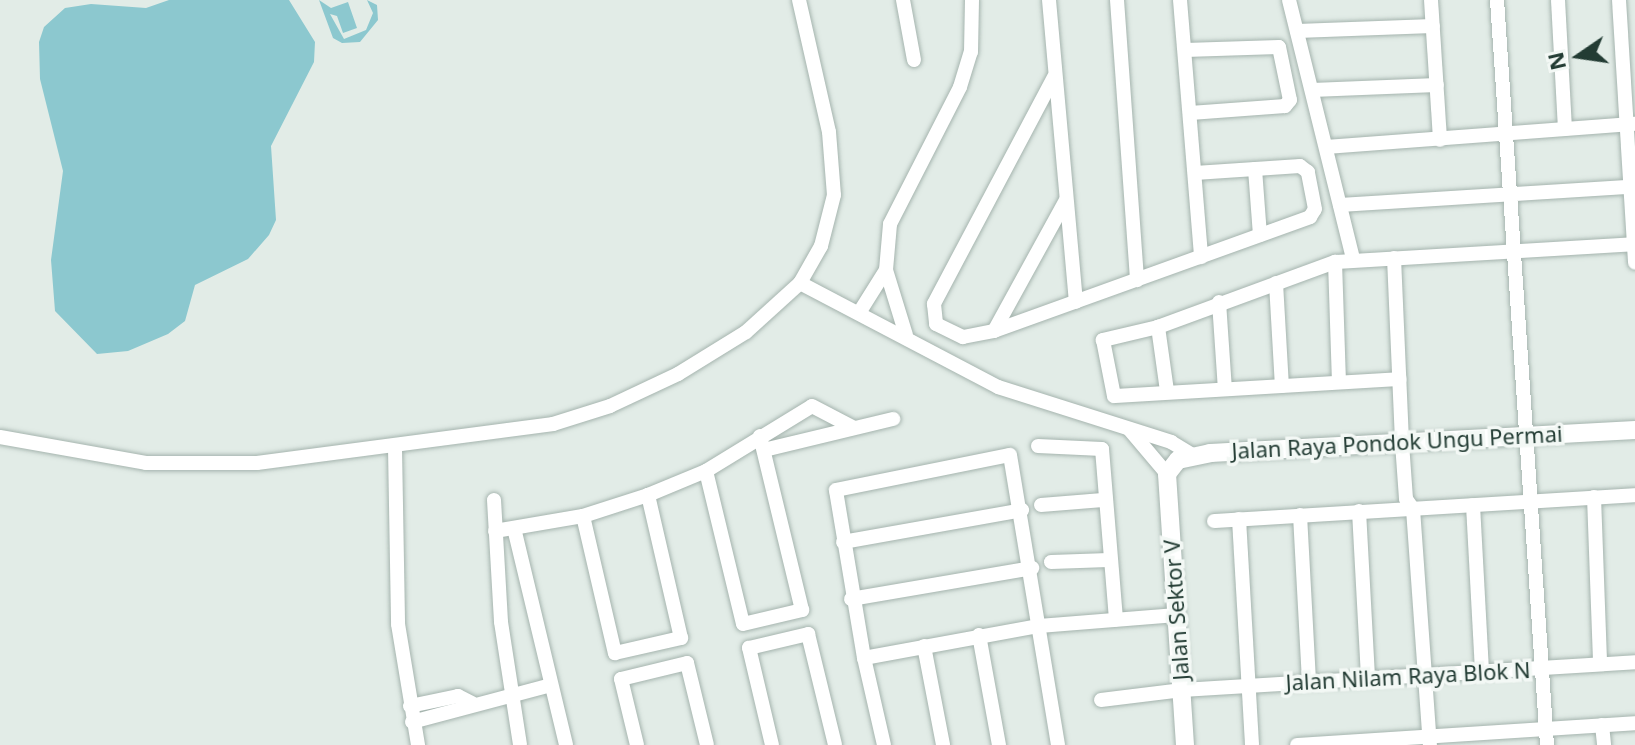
<!DOCTYPE html>
<style>
body{margin:0}
#map{position:relative;width:1635px;height:745px;overflow:hidden;background:#e2ece7;font-family:"Noto Sans",sans-serif}
div>[style]{position:absolute}
.water>*{inset:0;background:#8cc8cf}
.roads{filter:drop-shadow(0 0 2px #a5b4ae) drop-shadow(0 0 2px #a5b4ae)}
.minor>*{height:14px;margin:-7px;padding:0 7px;transform-origin:7px;border-radius:7px;background:#fff}
.tertiary>*{height:18px;margin:-9px;padding:0 9px;transform-origin:9px;border-radius:9px;background:#fff}
span{translate:-50% -50%;white-space:nowrap;text-align:center;line-height:1.15;-webkit-text-stroke:7px #f3f8f5;paint-order:stroke}
.street-label{font-size:22px;color:#233c34}
.north{position:absolute;left:1539px;top:16px;width:80px;height:80px;-webkit-text-stroke:6px #f3f8f5;paint-order:stroke;rotate:257deg;font-size:22px;font-weight:700;line-height:32px;text-align:center;color:#233c34}
.north::after{content:'';display:block;margin:auto;width:28px;height:36px;background:#233c34;clip-path:polygon(50% 0,100% 100%,50% 72%,0 100%)}
</style>
<div id="map">
<div class="water">
<i style="clip-path:polygon(169px 0,289px 0,315px 42px,314px 62px,271px 146px,276px 220px,269px 235px,248px 259px,195px 285px,185px 321px,168px 334px,128px 351px,97px 354px,55px 311px,51px 260px,63px 171px,40px 79px,39px 42px,44px 27px,65px 8px,91px 4px,146px 8px)"></i>
<i style="clip-path:polygon(319px 0,331px 8px,348px 2px,357px 28px,343px 33px,337px 16px,330px 14px,344px 39px,366px 30px,373px 13px,367px 0,377px 5px,378px 20px,360px 42px,342px 43px,333px 38px)"></i>
</div>
<div class="roads">
<div class="minor">
<i style="left:799px;top:0;width:135px;rotate:77.2deg"></i>
<i style="left:829px;top:132px;width:63px;rotate:85.5deg"></i>
<i style="left:834px;top:195px;width:53px;rotate:104.3deg"></i>
<i style="left:821px;top:246px;width:43px;rotate:119.6deg"></i>
<i style="left:800px;top:283px;width:224px;rotate:27.7deg"></i>
<i style="left:998px;top:387px;width:182px;rotate:17.6deg"></i>
<i style="left:1171px;top:442px;width:26px;rotate:31deg"></i>
<i style="left:903px;top:0;width:61px;rotate:79.6deg"></i>
<i style="left:1049px;top:0;width:303px;rotate:84.9deg"></i>
<i style="left:1117px;top:0;width:281px;rotate:85.9deg"></i>
<i style="left:1180px;top:0;width:258px;rotate:85.3deg"></i>
<i style="left:1289px;top:0;width:267px;rotate:76.1deg"></i>
<i style="left:1431px;top:0;width:140px;rotate:86.3deg"></i>
<i style="left:1497px;top:0;width:747px;rotate:86.16deg"></i>
<i style="left:1558px;top:0;width:129px;rotate:86.9deg"></i>
<i style="left:1619px;top:0;width:263px;rotate:86.5deg"></i>
<i style="left:1297px;top:31px;width:136px;rotate:-2.1deg"></i>
<i style="left:1185px;top:50px;width:94px;rotate:-1.8deg"></i>
<i style="left:1279px;top:47px;width:54px;rotate:78.3deg"></i>
<i style="left:1290px;top:100px;width:8px;rotate:130deg"></i>
<i style="left:1285px;top:106px;width:95px;rotate:175.8deg"></i>
<i style="left:1054px;top:77px;width:257px;rotate:117.9deg"></i>
<i style="left:934px;top:304px;width:20px;rotate:84deg"></i>
<i style="left:936px;top:324px;width:30px;rotate:26deg"></i>
<i style="left:963px;top:337px;width:32px;rotate:-11deg"></i>
<i style="left:994px;top:331px;width:336px;rotate:-19.8deg"></i>
<i style="left:1310px;top:217px;width:9px;rotate:-58deg"></i>
<i style="left:1315px;top:209px;width:38px;rotate:-101deg"></i>
<i style="left:1308px;top:172px;width:10px;rotate:-143deg"></i>
<i style="left:1300px;top:166px;width:45px;rotate:176.2deg"></i>
<i style="left:1312px;top:90px;width:125px;rotate:-2.3deg"></i>
<i style="left:1326px;top:147px;width:310px;rotate:-4.3deg"></i>
<i style="left:1195px;top:173px;width:60px;rotate:-3.8deg"></i>
<i style="left:1255px;top:169px;width:66px;rotate:85.7deg"></i>
<i style="left:1340px;top:205px;width:291px;rotate:-3.6deg"></i>
<i style="left:1394px;top:258px;width:185px;rotate:87.5deg"></i>
<i style="left:1402px;top:443px;width:56px;rotate:85.9deg"></i>
<i style="left:1406px;top:499px;width:12px;rotate:55deg"></i>
<i style="left:1413px;top:509px;width:237px;rotate:85.9deg"></i>
<i style="left:1335px;top:262px;width:119px;rotate:88.1deg"></i>
<i style="left:1276px;top:283px;width:103px;rotate:86.7deg"></i>
<i style="left:1219px;top:302px;width:87px;rotate:86.1deg"></i>
<i style="left:859px;top:313px;width:51px;rotate:-57.9deg"></i>
<i style="left:1158px;top:327px;width:57px;rotate:166.7deg"></i>
<i style="left:1103px;top:340px;width:57px;rotate:78.9deg"></i>
<i style="left:1114px;top:396px;width:286px;rotate:-3.4deg"></i>
<i style="left:994px;top:331px;width:149px;rotate:-61.2deg"></i>
<i style="left:906px;top:335px;width:68px;rotate:-107.1deg"></i>
<i style="left:886px;top:270px;width:46px;rotate:-85deg"></i>
<i style="left:890px;top:224px;width:154px;rotate:-62.9deg"></i>
<i style="left:960px;top:87px;width:37px;rotate:-73deg"></i>
<i style="left:971px;top:52px;width:52px;rotate:-88.9deg"></i>
<i style="left:1167px;top:391px;width:65px;rotate:-98deg"></i>
<i style="left:1158px;top:327px;width:189px;rotate:-20.2deg"></i>
<i style="left:1335px;top:262px;width:300px;rotate:-3.4deg"></i>
<i style="left:1129px;top:429px;width:59px;rotate:49.8deg"></i>
<i style="left:0;top:437px;width:148px;rotate:10.1deg"></i>
<i style="left:146px;top:463px;width:111px"></i>
<i style="left:257px;top:463px;width:299px;rotate:-7.5deg"></i>
<i style="left:553px;top:424px;width:60px;rotate:-17.5deg"></i>
<i style="left:610px;top:406px;width:75px;rotate:-25.2deg"></i>
<i style="left:678px;top:374px;width:80px;rotate:-31.7deg"></i>
<i style="left:746px;top:332px;width:73px;rotate:-42.2deg"></i>
<i style="left:1038px;top:446px;width:64px;rotate:2.7deg"></i>
<i style="left:1102px;top:449px;width:171px;rotate:85.3deg"></i>
<i style="left:395px;top:448px;width:176px;rotate:89deg"></i>
<i style="left:398px;top:624px;width:123px;rotate:80.6deg"></i>
<i style="left:764px;top:450px;width:133px;rotate:-13.5deg"></i>
<i style="left:706px;top:471px;width:157px;rotate:76.4deg"></i>
<i style="left:743px;top:624px;width:61px;rotate:-13.3deg"></i>
<i style="left:802px;top:610px;width:179px;rotate:-103.6deg"></i>
<i style="left:1594px;top:497px;width:167px;rotate:87.9deg"></i>
<i style="left:494px;top:500px;width:122px;rotate:86.7deg"></i>
<i style="left:501px;top:622px;width:124px;rotate:81.2deg"></i>
<i style="left:1041px;top:505px;width:62px;rotate:-4.6deg"></i>
<i style="left:1473px;top:505px;width:166px;rotate:86.9deg"></i>
<i style="left:1359px;top:511px;width:167px;rotate:86.9deg"></i>
<i style="left:1300px;top:515px;width:167px;rotate:86.9deg"></i>
<i style="left:583px;top:516px;width:141px;rotate:76.9deg"></i>
<i style="left:615px;top:653px;width:68px;rotate:-12.8deg"></i>
<i style="left:681px;top:638px;width:147px;rotate:-103deg"></i>
<i style="left:1239px;top:519px;width:226px;rotate:86.7deg"></i>
<i style="left:1214px;top:521px;width:422px;rotate:-3.5deg"></i>
<i style="left:514px;top:528px;width:223px;rotate:76.5deg"></i>
<i style="left:495px;top:531px;width:89px;rotate:-9.7deg"></i>
<i style="left:583px;top:516px;width:68px;rotate:-17.9deg"></i>
<i style="left:648px;top:495px;width:63px;rotate:-22.5deg"></i>
<i style="left:706px;top:471px;width:124px;rotate:-31.5deg"></i>
<i style="left:812px;top:406px;width:47px;rotate:27.6deg"></i>
<i style="left:843px;top:542px;width:182px;rotate:-10.1deg"></i>
<i style="left:1051px;top:562px;width:58px;rotate:-2deg"></i>
<i style="left:851px;top:599px;width:184px;rotate:-9.7deg"></i>
<i style="left:979px;top:635px;width:112px;rotate:79.7deg"></i>
<i style="left:924px;top:646px;width:101px;rotate:79.1deg"></i>
<i style="left:864px;top:658px;width:170px;rotate:-99.5deg"></i>
<i style="left:836px;top:490px;width:177px;rotate:-11.4deg"></i>
<i style="left:1010px;top:455px;width:294px;rotate:80.6deg"></i>
<i style="left:1101px;top:700px;width:82px;rotate:-7deg"></i>
<i style="left:1182px;top:690px;width:454px;rotate:-3.5deg"></i>
<i style="left:410px;top:706px;width:49px;rotate:-11.8deg"></i>
<i style="left:458px;top:696px;width:16px;rotate:27deg"></i>
<i style="left:412px;top:722px;width:144px;rotate:-14.9deg"></i>
<i style="left:1602px;top:725px;width:20px;rotate:84deg"></i>
<i style="left:637px;top:745px;width:68px;rotate:-103.6deg"></i>
<i style="left:621px;top:679px;width:68px;rotate:-13.6deg"></i>
<i style="left:687px;top:663px;width:84px;rotate:76.3deg"></i>
<i style="left:772px;top:745px;width:100px;rotate:-103.3deg"></i>
<i style="left:749px;top:648px;width:61px;rotate:-13.3deg"></i>
<i style="left:808px;top:634px;width:114px;rotate:76.3deg"></i>
<i style="left:884px;top:745px;width:89px;rotate:-102.9deg"></i>
<i style="left:864px;top:658px;width:178px;rotate:-10.4deg"></i>
<i style="left:1039px;top:626px;width:138px;rotate:-4.6deg"></i>
<i style="left:1297px;top:745px;width:339px;rotate:-3.7deg"></i>
</div>
<div class="tertiary">
<i style="left:1185px;top:745px;width:272px;rotate:-93.8deg"></i>
<i style="left:1167px;top:474px;width:18px;rotate:-52deg"></i>
<i style="left:1178px;top:460px;width:33px;rotate:-12deg"></i>
<i style="left:1210px;top:453px;width:426px;rotate:-3.1deg"></i>
</div>
</div>
<div class="street-label">
<span style="left:1397px;top:442px;rotate:-3deg">Jalan Raya Pondok Ungu Permai</span>
<span style="left:1176px;top:610px;rotate:-94deg">Jalan Sektor V</span>
<span style="left:1408px;top:676px;rotate:-3deg">Jalan Nilam Raya Blok N</span>
</div>
<div class="north">N</div>
</div>
